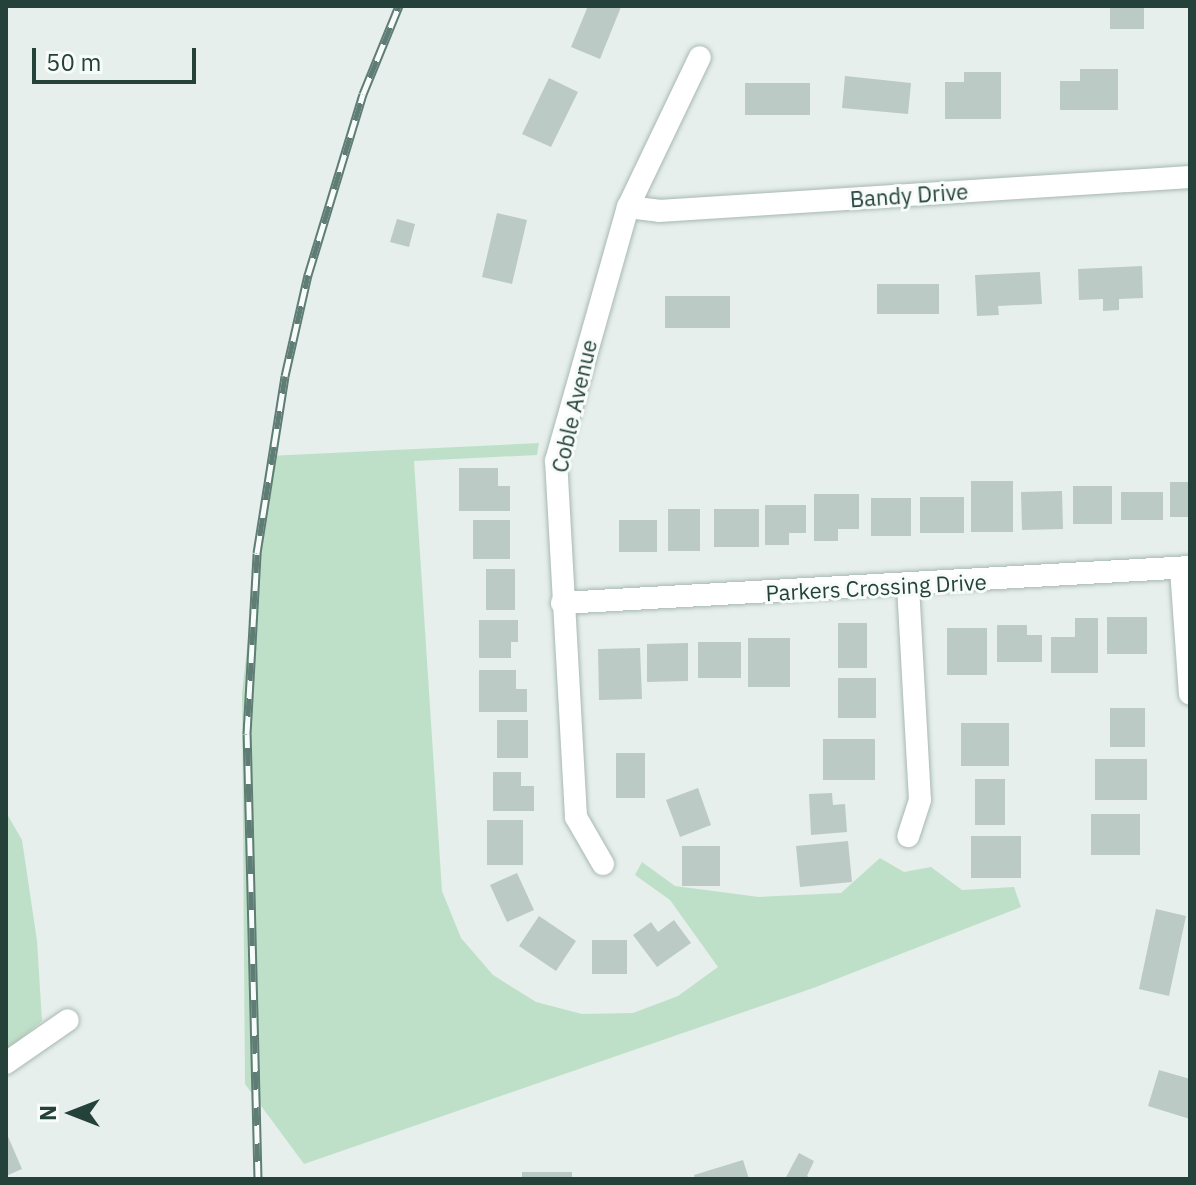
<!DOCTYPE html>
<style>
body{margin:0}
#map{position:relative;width:1196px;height:1185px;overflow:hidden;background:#e6efeb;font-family:"IBM Plex Sans",sans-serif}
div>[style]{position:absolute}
.green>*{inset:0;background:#bfe0c8}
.building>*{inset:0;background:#bbcac4}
.roads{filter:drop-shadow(0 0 2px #a8b8b2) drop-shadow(0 0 2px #a8b8b2)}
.minor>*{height:22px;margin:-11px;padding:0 11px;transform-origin:11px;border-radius:11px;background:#fff}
.rail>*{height:9px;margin-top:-4.5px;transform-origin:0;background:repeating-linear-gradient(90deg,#f7fbf9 0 18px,#5f7d75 0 36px);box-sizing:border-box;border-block:2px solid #5f7d75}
span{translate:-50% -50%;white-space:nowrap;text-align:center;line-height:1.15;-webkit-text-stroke:6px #f7fbf9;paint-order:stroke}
.street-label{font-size:22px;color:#24423a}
.frame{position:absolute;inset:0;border:8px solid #24423a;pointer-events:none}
.north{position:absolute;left:32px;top:1073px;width:80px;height:80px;-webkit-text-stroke:6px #f7fbf9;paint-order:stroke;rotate:270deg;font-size:22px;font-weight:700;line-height:32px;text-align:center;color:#24423a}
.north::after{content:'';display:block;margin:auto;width:28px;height:36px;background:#24423a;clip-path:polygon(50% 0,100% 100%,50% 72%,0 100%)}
.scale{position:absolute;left:32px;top:48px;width:164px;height:36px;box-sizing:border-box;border:4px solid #24423a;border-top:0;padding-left:10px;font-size:24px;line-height:28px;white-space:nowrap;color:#24423a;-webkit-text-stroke:6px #f7fbf9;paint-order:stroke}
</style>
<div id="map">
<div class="green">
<i style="clip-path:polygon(539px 443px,537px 455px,414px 461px,442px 891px,461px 938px,493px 975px,536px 1002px,582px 1014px,633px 1013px,678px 996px,718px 967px,670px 900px,635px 875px,642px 862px,675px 886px,759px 897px,841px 893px,880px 858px,904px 872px,931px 867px,962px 890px,1014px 887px,1021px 907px,816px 987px,304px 1164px,245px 1084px,242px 693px,268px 456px)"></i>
<i style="clip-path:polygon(7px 814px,22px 840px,37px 941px,42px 1021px,6px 1051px)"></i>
</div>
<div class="building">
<i style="clip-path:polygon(588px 6px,621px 7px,600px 59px,571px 47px)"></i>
<i style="clip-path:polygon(1110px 6px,1144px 6px,1144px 29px,1110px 29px)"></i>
<i style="clip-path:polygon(1080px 69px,1118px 69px,1118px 110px,1060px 110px,1060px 81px,1080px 81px)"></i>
<i style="clip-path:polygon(964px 72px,1001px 72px,1001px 119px,945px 119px,945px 82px,964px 82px)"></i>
<i style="clip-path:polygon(845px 76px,911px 83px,908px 114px,842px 108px)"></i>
<i style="clip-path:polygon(549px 78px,578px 92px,551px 147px,522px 134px)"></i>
<i style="clip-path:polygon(745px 83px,810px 83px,810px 115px,745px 115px)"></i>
<i style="clip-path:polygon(497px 213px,527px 220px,512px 284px,482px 277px)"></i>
<i style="clip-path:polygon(397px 219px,415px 224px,409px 247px,390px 242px)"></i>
<i style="clip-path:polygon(1142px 266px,1143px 298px,1119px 299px,1119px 310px,1103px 311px,1103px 299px,1079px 300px,1078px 269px)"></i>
<i style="clip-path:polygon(1040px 272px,1042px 304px,998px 306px,999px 315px,977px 316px,975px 275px)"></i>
<i style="clip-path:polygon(877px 284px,939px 284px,939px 314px,877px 314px)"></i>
<i style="clip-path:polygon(665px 296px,730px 296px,730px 328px,665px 328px)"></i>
<i style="clip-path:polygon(459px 468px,498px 468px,498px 486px,510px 486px,510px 511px,459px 511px)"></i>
<i style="clip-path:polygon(971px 481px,1013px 481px,1013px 532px,971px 532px)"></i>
<i style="clip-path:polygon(1170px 482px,1190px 482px,1190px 517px,1170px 517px)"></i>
<i style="clip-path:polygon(1073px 486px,1112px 486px,1112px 524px,1073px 524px)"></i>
<i style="clip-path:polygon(1062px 491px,1063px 529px,1022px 530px,1021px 492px)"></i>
<i style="clip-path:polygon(1121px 492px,1163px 492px,1163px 520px,1121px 520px)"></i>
<i style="clip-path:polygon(814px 494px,859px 494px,859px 529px,838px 529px,838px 541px,814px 541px)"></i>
<i style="clip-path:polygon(920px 497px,964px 497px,964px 533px,920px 533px)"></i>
<i style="clip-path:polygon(871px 498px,911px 498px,911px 536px,871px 536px)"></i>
<i style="clip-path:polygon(765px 505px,806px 505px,806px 533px,789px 533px,789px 545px,765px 545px)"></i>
<i style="clip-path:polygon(668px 509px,700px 509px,700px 551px,668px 551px)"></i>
<i style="clip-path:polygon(714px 509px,759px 509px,759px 547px,714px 547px)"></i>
<i style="clip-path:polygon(473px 520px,510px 520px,510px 559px,473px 559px)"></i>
<i style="clip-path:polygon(619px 520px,657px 520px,657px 552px,619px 552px)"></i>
<i style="clip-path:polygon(486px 569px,515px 569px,515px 610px,486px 610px)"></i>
<i style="clip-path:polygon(1107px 617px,1147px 617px,1147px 654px,1107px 654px)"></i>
<i style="clip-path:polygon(1075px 618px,1098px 618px,1098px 673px,1051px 673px,1051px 637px,1075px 637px)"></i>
<i style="clip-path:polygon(479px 620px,518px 620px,518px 642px,511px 642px,511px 658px,479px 658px)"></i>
<i style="clip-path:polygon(838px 623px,867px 623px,867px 668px,838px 668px)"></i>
<i style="clip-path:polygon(997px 625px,1027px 625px,1027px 635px,1042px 635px,1042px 662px,997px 662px)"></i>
<i style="clip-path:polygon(947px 628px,987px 628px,987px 675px,947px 675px)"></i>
<i style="clip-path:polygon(748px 638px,790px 638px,790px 687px,748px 687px)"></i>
<i style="clip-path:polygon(698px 642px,741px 642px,741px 678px,698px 678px)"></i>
<i style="clip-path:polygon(688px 643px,688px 681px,647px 682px,647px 644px)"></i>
<i style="clip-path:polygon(640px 648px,642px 699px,599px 700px,598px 649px)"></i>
<i style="clip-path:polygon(479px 670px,516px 670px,516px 689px,527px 689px,527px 712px,479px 712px)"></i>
<i style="clip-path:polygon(838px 678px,876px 678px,876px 718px,838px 718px)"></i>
<i style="clip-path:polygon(1110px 708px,1145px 708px,1145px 747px,1110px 747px)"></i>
<i style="clip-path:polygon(497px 720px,528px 720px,528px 758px,497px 758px)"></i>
<i style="clip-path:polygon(961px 723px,1009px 723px,1009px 766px,961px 766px)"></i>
<i style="clip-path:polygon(823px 739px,875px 739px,875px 780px,823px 780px)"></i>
<i style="clip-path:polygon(616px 753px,645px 753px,645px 798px,616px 798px)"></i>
<i style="clip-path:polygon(1095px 759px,1147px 759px,1147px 800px,1095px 800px)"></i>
<i style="clip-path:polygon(493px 772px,521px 772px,521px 786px,534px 786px,534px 811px,493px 811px)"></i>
<i style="clip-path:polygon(975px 779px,1005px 779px,1005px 825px,975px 825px)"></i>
<i style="clip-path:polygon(698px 788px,711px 825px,680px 837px,666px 800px)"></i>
<i style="clip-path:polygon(832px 793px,833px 805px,845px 804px,847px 832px,811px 835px,809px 794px)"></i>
<i style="clip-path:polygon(1091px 814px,1140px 814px,1140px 855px,1091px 855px)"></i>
<i style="clip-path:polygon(487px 820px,523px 820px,523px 865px,487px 865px)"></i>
<i style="clip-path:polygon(971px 836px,1021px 836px,1021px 878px,971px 878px)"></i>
<i style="clip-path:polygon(848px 841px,852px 882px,800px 887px,796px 846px)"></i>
<i style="clip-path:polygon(682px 846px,720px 846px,720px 886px,682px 886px)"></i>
<i style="clip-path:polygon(517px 873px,534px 910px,507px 922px,490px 885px)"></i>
<i style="clip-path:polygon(1156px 909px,1186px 916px,1169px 996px,1139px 989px)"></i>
<i style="clip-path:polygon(539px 916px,576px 941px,556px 971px,519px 946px)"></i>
<i style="clip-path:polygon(674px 920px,691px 943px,657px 967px,633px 935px,651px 922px,658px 932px)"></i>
<i style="clip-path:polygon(592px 940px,627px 940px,627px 974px,592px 974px)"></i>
<i style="clip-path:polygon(1159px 1070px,1190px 1079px,1190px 1119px,1148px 1106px)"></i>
<i style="clip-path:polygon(6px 1132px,22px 1169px,6px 1176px)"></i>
<i style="clip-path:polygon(799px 1153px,814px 1161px,807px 1176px,812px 1179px,785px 1179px)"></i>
<i style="clip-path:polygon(743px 1160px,749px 1179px,695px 1179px,694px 1175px)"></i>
<i style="clip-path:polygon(522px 1172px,572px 1172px,572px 1179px,522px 1179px)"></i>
</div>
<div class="roads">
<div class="minor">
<i style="left:628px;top:207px;width:31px;rotate:7deg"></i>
<i style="left:659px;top:211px;width:532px;rotate:-3.66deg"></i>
<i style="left:1181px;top:569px;width:125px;rotate:85.9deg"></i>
<i style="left:908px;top:586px;width:214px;rotate:86.8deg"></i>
<i style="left:920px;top:800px;width:38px;rotate:108deg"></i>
<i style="left:562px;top:603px;width:629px;rotate:-3.28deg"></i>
<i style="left:603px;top:864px;width:54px;rotate:-119.9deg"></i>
<i style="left:576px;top:817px;width:357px;rotate:-93.2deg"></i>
<i style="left:556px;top:461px;width:264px;rotate:-74.2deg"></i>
<i style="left:628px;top:207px;width:166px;rotate:-64.4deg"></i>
<i style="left:6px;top:1063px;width:75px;rotate:-34.7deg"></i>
</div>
</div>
<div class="rail">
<i style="left:258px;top:1179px;width:445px;rotate:-91.4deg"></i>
<i style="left:247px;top:734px;width:181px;rotate:-86.8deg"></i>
<i style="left:257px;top:553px;width:179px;rotate:-81deg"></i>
<i style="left:285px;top:376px;width:104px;rotate:-77.2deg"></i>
<i style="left:308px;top:275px;width:189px;rotate:-73.1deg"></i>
<i style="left:363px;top:94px;width:95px;rotate:-67.8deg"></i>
</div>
<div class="street-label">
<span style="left:909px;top:195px;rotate:-4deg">Bandy Drive</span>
<span style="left:574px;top:406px;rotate:-77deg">Coble Avenue</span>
<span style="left:876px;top:587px;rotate:-3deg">Parkers Crossing Drive</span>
</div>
<div class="frame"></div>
<div class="north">N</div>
<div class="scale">50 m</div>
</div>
